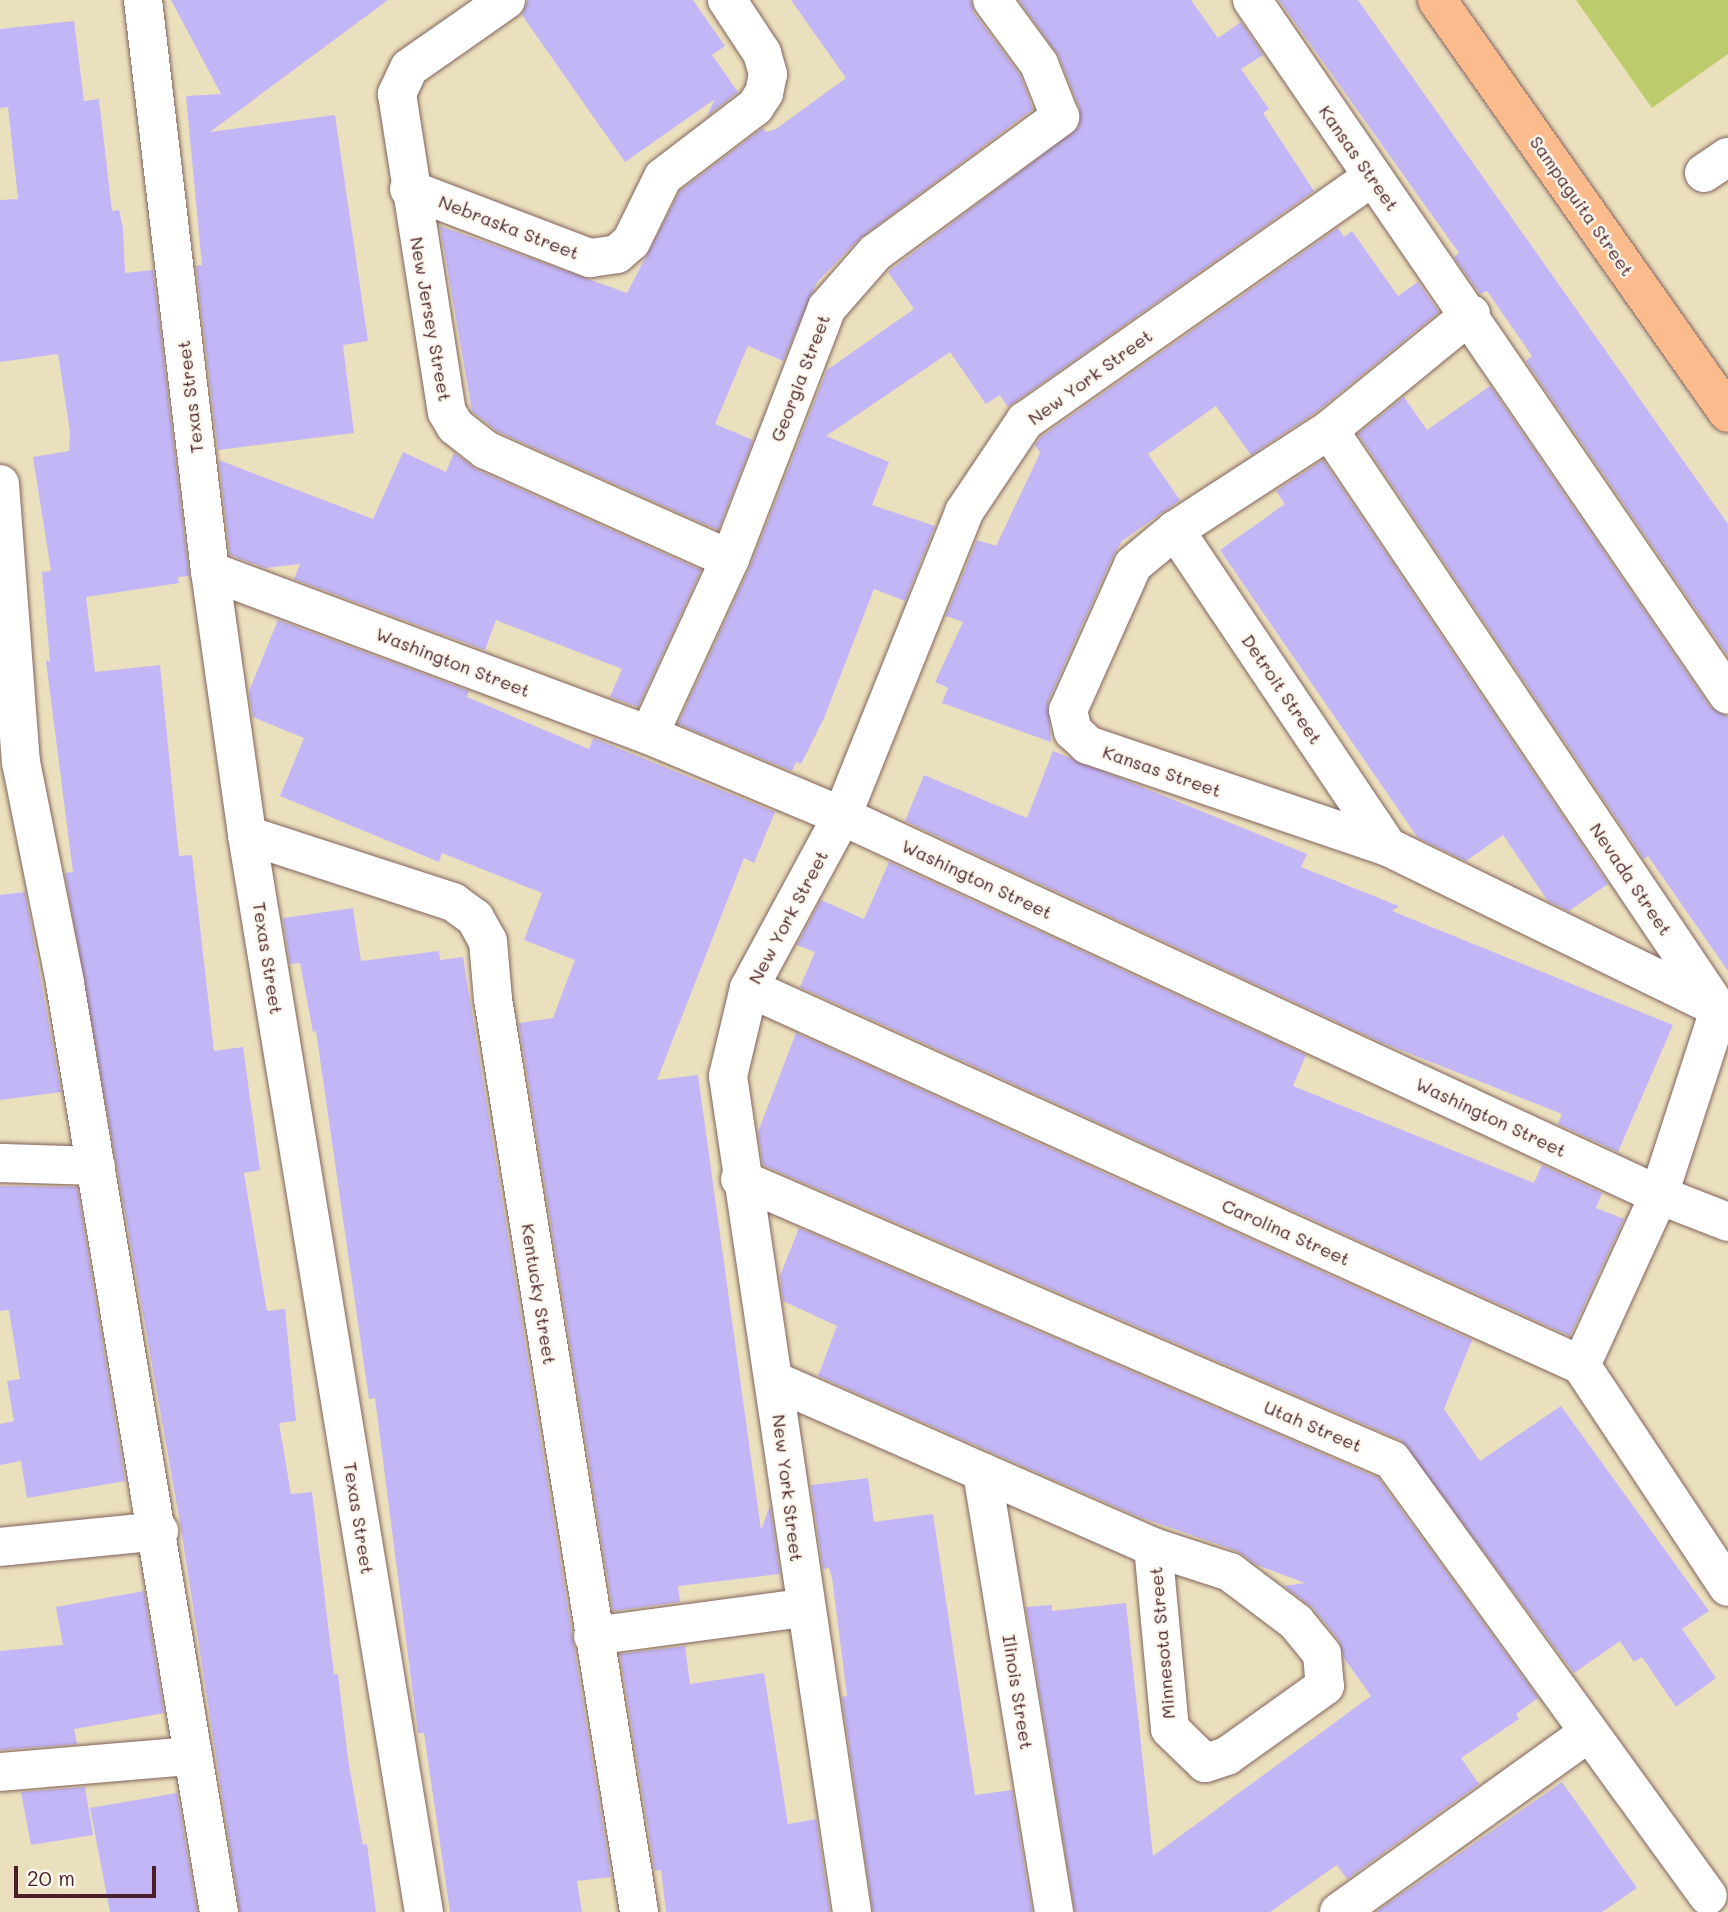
<!DOCTYPE html>
<style>
body{margin:0}
#map{position:relative;width:1728px;height:1912px;overflow:hidden;background:#ebe0bd;font-family:Mali,sans-serif}
div>[style]{position:absolute}
.green>*{inset:0;background:#becb6d}
.building>*{inset:0;background:#c3b6f7}
.roads{filter:drop-shadow(0 0 2px #82635e) drop-shadow(0 0 2px #82635e)}
.minor>*{height:38px;margin:-19px;padding:0 19px;transform-origin:19px;border-radius:19px;background:#fff}
.major>*{height:38px;margin:-19px;padding:0 19px;transform-origin:19px;border-radius:19px;background:#fbbb8d}
span{translate:-50% -50%;white-space:nowrap;text-align:center;line-height:1.15;-webkit-text-stroke:5px #fbf7ec;paint-order:stroke}
.street-label{font-size:18px;color:#4a1f2b}
.scale{position:absolute;left:14px;top:1866px;width:142px;height:32px;box-sizing:border-box;border:4px solid #4a1f2b;border-top:0;padding-left:9px;font-size:21px;line-height:24px;white-space:nowrap;color:#4a1f2b;-webkit-text-stroke:5px #fbf7ec;paint-order:stroke}
</style>
<div id="map">
<div class="green">
<i style="clip-path:polygon(1576px 0,1728px 0,1728px 54px,1652px 108px)"></i>
</div>
<div class="building">
<i style="clip-path:polygon(171px 0,388px 0,210px 132px,335px 115px,368px 341px,343px 345px,354px 433px,218px 450px,196px 266px,202px 265px,186px 96px,221px 94px)"></i>
<i style="clip-path:polygon(528px 0,693px 0,725px 46px,712px 55px,738px 92px,707px 116px,715px 99px,625px 162px,522px 15px)"></i>
<i style="clip-path:polygon(791px 0,971px 0,974px 13px,1020px 75px,1033px 109px,859px 239px,817px 282px,783px 361px,748px 346px,715px 424px,753px 440px,718px 530px,497px 431px,472px 411px,440px 226px,627px 293px,680px 191px,763px 128px,766px 132px,776px 129px,846px 78px)"></i>
<i style="clip-path:polygon(1019px 0,1191px 0,1218px 38px,1241px 22px,1263px 55px,1241px 69px,1269px 109px,1263px 113px,1314px 191px,1008px 407px,1000px 395px,986px 404px,950px 352px,826px 436px,889px 462px,872px 505px,935px 526px,905px 601px,874px 589px,824px 718px,801px 764px,796px 762px,792px 771px,678px 724px,750px 567px,827px 370px,914px 309px,888px 272px,1079px 127px,1080px 109px,1059px 56px)"></i>
<i style="clip-path:polygon(1279px 0,1358px 0,1728px 524px,1728px 656px,1526px 361px,1532px 356px,1487px 291px,1480px 294px,1454px 257px,1459px 253px)"></i>
<i style="clip-path:polygon(74px 21px,84px 101px,99px 99px,112px 211px,119px 210px,123px 228px,125px 273px,153px 270px,189px 576px,178px 577px,179px 583px,86px 597px,95px 672px,160px 665px,179px 856px,192px 855px,214px 1051px,243px 1047px,260px 1170px,244px 1173px,267px 1311px,285px 1309px,296px 1421px,279px 1423px,291px 1494px,312px 1492px,334px 1674px,338px 1674px,348px 1759px,363px 1845px,367px 1844px,376px 1912px,240px 1912px,181px 1528px,65px 873px,73px 872px,46px 661px,50px 661px,42px 572px,51px 571px,33px 457px,69px 451px,70px 432px,58px 354px,0 362px,0 200px,18px 199px,8px 107px,0 108px,0 29px)"></i>
<i style="clip-path:polygon(1338px 228px,1344px 237px,1352px 231px,1398px 296px,1418px 282px,1439px 312px,1316px 412px,1251px 455px,1216px 406px,1148px 454px,1180px 500px,1122px 541px,1113px 556px,1048px 701px,1051px 742px,942px 703px,948px 688px,935px 682px,963px 622px,946px 616px,977px 540px,996px 546px,1040px 453px,1035px 445px,1041px 437px)"></i>
<i style="clip-path:polygon(1490px 386px,1710px 707px,1728px 717px,1728px 971px,1648px 856px,1644px 859px,1358px 434px,1404px 397px,1427px 430px)"></i>
<i style="clip-path:polygon(403px 452px,446px 472px,454px 453px,477px 470px,701px 570px,638px 707px,610px 697px,622px 669px,496px 620px,485px 650px,294px 579px,300px 564px,265px 568px,230px 555px,219px 460px,373px 519px)"></i>
<i style="clip-path:polygon(1323px 460px,1608px 884px,1569px 911px,1548px 901px,1503px 835px,1466px 861px,1418px 838px,1220px 550px,1285px 504px,1276px 491px)"></i>
<i style="clip-path:polygon(278px 620px,469px 691px,467px 697px,589px 749px,593px 738px,775px 812px,754px 863px,744px 858px,657px 1080px,698px 1075px,761px 1530px,770px 1506px,780px 1574px,678px 1586px,680px 1602px,613px 1611px,519px 1023px,553px 1018px,575px 960px,524px 940px,542px 893px,442px 853px,439px 862px,280px 796px,304px 738px,253px 717px,249px 691px)"></i>
<i style="clip-path:polygon(1053px 751px,1307px 854px,1301px 867px,1399px 906px,1392px 911px,1673px 1025px,1618px 1152px,1558px 1124px,1562px 1114px,1383px 1043px,905px 821px,924px 775px,1027px 818px)"></i>
<i style="clip-path:polygon(889px 862px,1306px 1055px,1293px 1086px,1534px 1183px,1542px 1165px,1602px 1193px,1596px 1208px,1624px 1219px,1570px 1336px,800px 987px,815px 952px,797px 945px,821px 900px,864px 919px)"></i>
<i style="clip-path:polygon(25px 892px,61px 1092px,0 1100px,0 895px)"></i>
<i style="clip-path:polygon(353px 908px,361px 961px,439px 951px,440px 960px,463px 957px,611px 1877px,577px 1881px,582px 1912px,450px 1912px,424px 1733px,418px 1733px,375px 1398px,369px 1399px,316px 1031px,313px 1032px,300px 963px,290px 964px,283px 918px)"></i>
<i style="clip-path:polygon(796px 1033px,1472px 1340px,1444px 1409px,1480px 1461px,1561px 1406px,1709px 1611px,1682px 1629px,1716px 1678px,1676px 1707px,1642px 1657px,1634px 1662px,1620px 1641px,1574px 1673px,1401px 1440px,763px 1165px,758px 1132px)"></i>
<i style="clip-path:polygon(0 1186px,77px 1187px,125px 1481px,27px 1498px,21px 1461px,0 1465px,0 1424px,14px 1421px,7px 1381px,20px 1379px,9px 1310px,0 1311px)"></i>
<i style="clip-path:polygon(799px 1228px,1378px 1478px,1538px 1698px,1516px 1714px,1519px 1719px,1461px 1758px,1479px 1784px,1347px 1879px,1337px 1865px,1270px 1912px,1075px 1912px,1026px 1607px,1052px 1605px,1052px 1611px,1126px 1603px,1153px 1856px,1371px 1696px,1344px 1658px,1339px 1640px,1313px 1608px,1284px 1586px,1305px 1583px,1257px 1565px,1237px 1551px,1137px 1516px,818px 1376px,837px 1326px,783px 1301px,780px 1276px)"></i>
<i style="clip-path:polygon(868px 1478px,874px 1522px,933px 1514px,975px 1795px,1012px 1790px,1032px 1912px,873px 1912px,842px 1697px,847px 1696px,832px 1577px,829px 1568px,823px 1569px,811px 1485px)"></i>
<i style="clip-path:polygon(144px 1591px,164px 1713px,74px 1729px,77px 1744px,0 1750px,0 1651px,63px 1645px,56px 1607px)"></i>
<i style="clip-path:polygon(685px 1646px,690px 1684px,764px 1673px,788px 1824px,816px 1819px,830px 1912px,666px 1912px,661px 1870px,655px 1871px,620px 1654px)"></i>
<i style="clip-path:polygon(1562px 1782px,1637px 1888px,1602px 1912px,1376px 1912px)"></i>
<i style="clip-path:polygon(85px 1787px,93px 1835px,31px 1845px,21px 1792px)"></i>
<i style="clip-path:polygon(177px 1793px,197px 1912px,110px 1912px,90px 1808px)"></i>
</div>
<div class="roads">
<div class="minor">
<i style="left:143px;top:0;width:575px;rotate:83.31deg"></i>
<i style="left:210px;top:571px;width:267px;rotate:82deg"></i>
<i style="left:247px;top:835px;width:1091px;rotate:80.67deg"></i>
<i style="left:506px;top:0;width:118px;rotate:145deg"></i>
<i style="left:409px;top:68px;width:29px;rotate:115deg"></i>
<i style="left:397px;top:94px;width:322px;rotate:81.1deg"></i>
<i style="left:447px;top:412px;width:16px;rotate:60deg"></i>
<i style="left:455px;top:426px;width:39px;rotate:38deg"></i>
<i style="left:486px;top:450px;width:267px;rotate:24.1deg"></i>
<i style="left:1252px;top:0;width:842px;rotate:55.59deg"></i>
<i style="left:1704px;top:173px;width:29px;rotate:-34deg"></i>
<i style="left:409px;top:189px;width:194px;rotate:20.9deg"></i>
<i style="left:590px;top:258px;width:27px;rotate:-8deg"></i>
<i style="left:617px;top:254px;width:18px;rotate:-41deg"></i>
<i style="left:631px;top:242px;width:72px;rotate:-63.8deg"></i>
<i style="left:663px;top:177px;width:116px;rotate:-37.3deg"></i>
<i style="left:755px;top:107px;width:17px;rotate:-57deg"></i>
<i style="left:764px;top:93px;width:19px;rotate:-78deg"></i>
<i style="left:768px;top:74px;width:22px;rotate:-106deg"></i>
<i style="left:762px;top:53px;width:64px;rotate:-123.4deg"></i>
<i style="left:1471px;top:314px;width:183px;rotate:140.8deg"></i>
<i style="left:1329px;top:430px;width:184px;rotate:147deg"></i>
<i style="left:1175px;top:530px;width:55px;rotate:140.2deg"></i>
<i style="left:1133px;top:565px;width:159px;rotate:114.1deg"></i>
<i style="left:1068px;top:710px;width:22px;rotate:77deg"></i>
<i style="left:1073px;top:731px;width:21px;rotate:43deg"></i>
<i style="left:1088px;top:745px;width:317px;rotate:18.8deg"></i>
<i style="left:1388px;top:847px;width:378px;rotate:26deg"></i>
<i style="left:1329px;top:430px;width:699px;rotate:56.08deg"></i>
<i style="left:1719px;top:1010px;width:194px;rotate:108deg"></i>
<i style="left:1659px;top:1195px;width:187px;rotate:114.6deg"></i>
<i style="left:0;top:484px;width:279px;rotate:85.7deg"></i>
<i style="left:21px;top:762px;width:225px;rotate:78.7deg"></i>
<i style="left:65px;top:983px;width:942px;rotate:80.59deg"></i>
<i style="left:1175px;top:530px;width:382px;rotate:56.1deg"></i>
<i style="left:210px;top:571px;width:469px;rotate:20.5deg"></i>
<i style="left:649px;top:735px;width:209px;rotate:22.8deg"></i>
<i style="left:842px;top:816px;width:901px;rotate:24.89deg"></i>
<i style="left:1659px;top:1195px;width:74px;rotate:21.4deg"></i>
<i style="left:649px;top:735px;width:194px;rotate:-65.3deg"></i>
<i style="left:730px;top:559px;width:269px;rotate:-68.9deg"></i>
<i style="left:827px;top:308px;width:73px;rotate:-48.9deg"></i>
<i style="left:875px;top:253px;width:230px;rotate:-36.3deg"></i>
<i style="left:1060px;top:117px;width:57px;rotate:-111.6deg"></i>
<i style="left:1039px;top:64px;width:79px;rotate:-126.3deg"></i>
<i style="left:247px;top:835px;width:217px;rotate:18deg"></i>
<i style="left:453px;top:902px;width:27px;rotate:36deg"></i>
<i style="left:475px;top:918px;width:26px;rotate:61deg"></i>
<i style="left:488px;top:941px;width:58px;rotate:85.1deg"></i>
<i style="left:493px;top:999px;width:925px;rotate:80.91deg"></i>
<i style="left:749px;top:988px;width:913px;rotate:24.38deg"></i>
<i style="left:1581px;top:1365px;width:266px;rotate:56.5deg"></i>
<i style="left:0;top:1163px;width:96px;rotate:1.8deg"></i>
<i style="left:740px;top:1179px;width:710px;rotate:23.32deg"></i>
<i style="left:1392px;top:1460px;width:538px;rotate:54.07deg"></i>
<i style="left:775px;top:1381px;width:413px;rotate:23.7deg"></i>
<i style="left:1153px;top:1547px;width:81px;rotate:18deg"></i>
<i style="left:1230px;top:1572px;width:83px;rotate:37.1deg"></i>
<i style="left:1296px;top:1622px;width:41px;rotate:50.9deg"></i>
<i style="left:1322px;top:1654px;width:32px;rotate:85deg"></i>
<i style="left:1325px;top:1686px;width:120px;rotate:144.5deg"></i>
<i style="left:1227px;top:1756px;width:23px;rotate:162deg"></i>
<i style="left:1205px;top:1763px;width:49px;rotate:-135.8deg"></i>
<i style="left:1170px;top:1729px;width:183px;rotate:-95.3deg"></i>
<i style="left:982px;top:1472px;width:446px;rotate:80.7deg"></i>
<i style="left:0;top:1547px;width:160px;rotate:-5.7deg"></i>
<i style="left:593px;top:1636px;width:212px;rotate:-7.6deg"></i>
<i style="left:0;top:1772px;width:191px;rotate:-4.8deg"></i>
<i style="left:852px;top:1912px;width:845px;rotate:-98.44deg"></i>
<i style="left:728px;top:1076px;width:90px;rotate:-76.6deg"></i>
<i style="left:749px;top:988px;width:196px;rotate:-61.6deg"></i>
<i style="left:842px;top:816px;width:328px;rotate:-68.1deg"></i>
<i style="left:964px;top:512px;width:110px;rotate:-56.2deg"></i>
<i style="left:1025px;top:421px;width:423px;rotate:-35.1deg"></i>
<i style="left:1339px;top:1912px;width:307px;rotate:-35.7deg"></i>
</div>
<div class="major">
<i style="left:1437px;top:0;width:505px;rotate:54.83deg"></i>
</div>
</div>
<div class="street-label">
<span style="left:1359px;top:158px;rotate:55deg">Kansas Street</span>
<span style="left:1582px;top:206px;rotate:55deg">Sampaguita Street</span>
<span style="left:509px;top:227px;rotate:21deg">Nebraska Street</span>
<span style="left:431px;top:319px;rotate:80deg">New Jersey Street</span>
<span style="left:1090px;top:377px;rotate:-36deg">New York Street</span>
<span style="left:800px;top:378px;rotate:-69deg">Georgia Street</span>
<span style="left:190px;top:397px;rotate:-97deg">Texas Street</span>
<span style="left:453px;top:662px;rotate:21deg">Washington Street</span>
<span style="left:1282px;top:689px;rotate:56deg">Detroit Street</span>
<span style="left:1162px;top:771px;rotate:19deg">Kansas Street</span>
<span style="left:977px;top:879px;rotate:25deg">Washington Street</span>
<span style="left:1631px;top:879px;rotate:56deg">Nevada Street</span>
<span style="left:788px;top:917px;rotate:-62deg">New York Street</span>
<span style="left:268px;top:958px;rotate:81deg">Texas Street</span>
<span style="left:1491px;top:1117px;rotate:25deg">Washington Street</span>
<span style="left:1286px;top:1232px;rotate:24deg">Carolina Street</span>
<span style="left:539px;top:1294px;rotate:81deg">Kentucky Street</span>
<span style="left:1313px;top:1426px;rotate:23deg">Utah Street</span>
<span style="left:788px;top:1488px;rotate:83deg">New York Street</span>
<span style="left:359px;top:1518px;rotate:81deg">Texas Street</span>
<span style="left:1162px;top:1643px;rotate:-95deg">Minnesota Street</span>
<span style="left:1018px;top:1692px;rotate:81deg">Ilinois Street</span>
</div>
<div class="scale">20 m</div>
</div>
